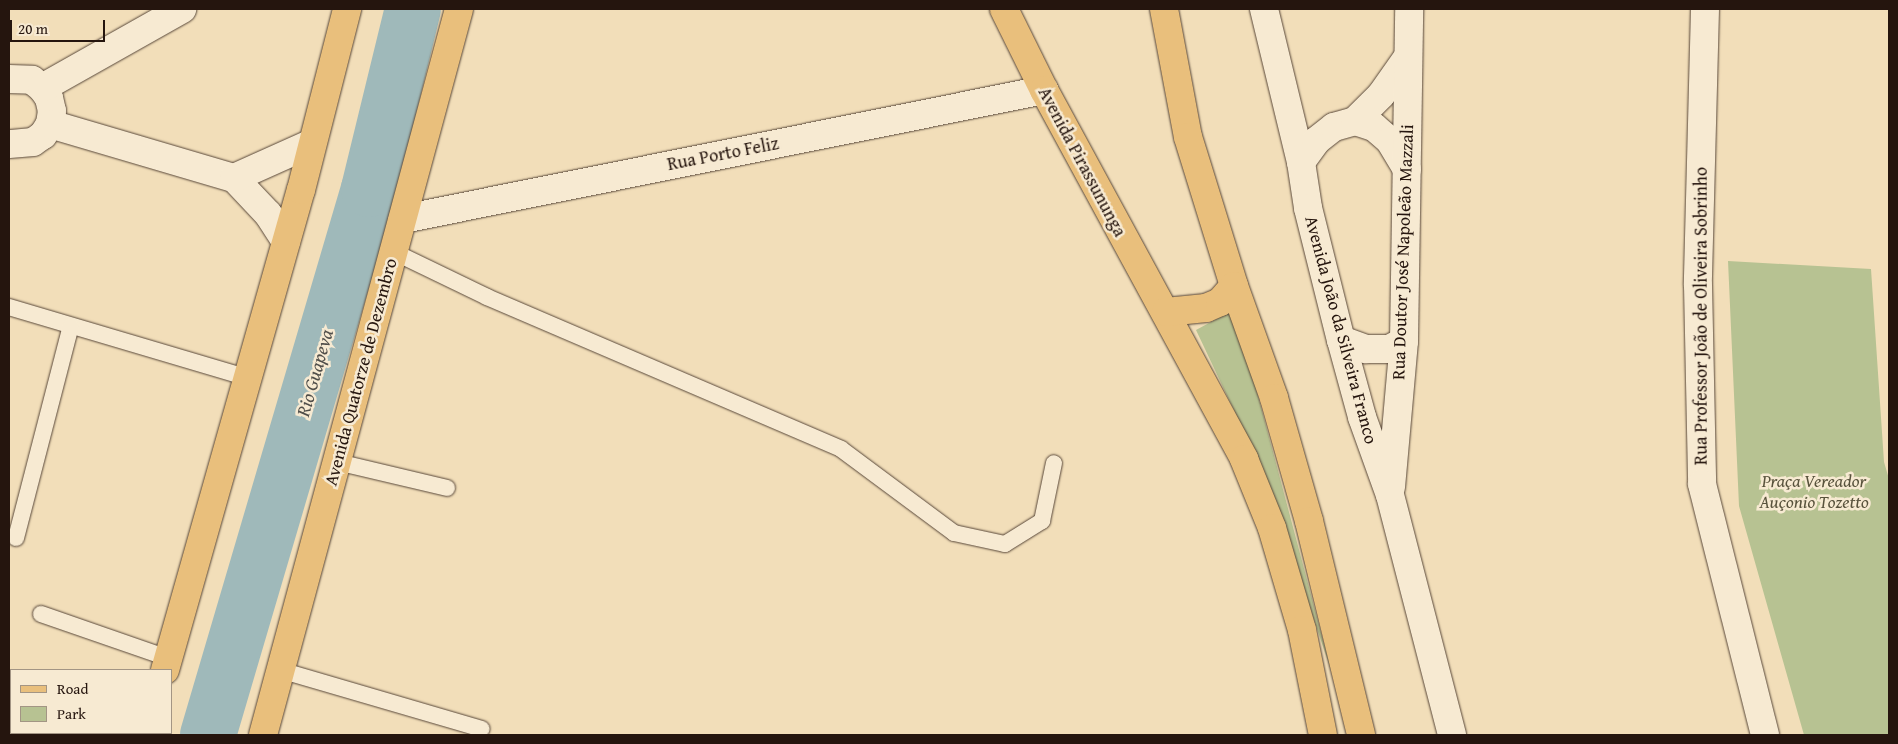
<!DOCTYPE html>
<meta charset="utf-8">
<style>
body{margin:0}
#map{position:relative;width:1898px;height:744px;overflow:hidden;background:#f2deb9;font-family:"Gentium Book Plus",serif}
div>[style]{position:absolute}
.green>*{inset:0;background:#b7c292}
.river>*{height:56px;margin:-28px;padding:0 28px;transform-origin:28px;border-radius:28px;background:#9fb9ba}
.roads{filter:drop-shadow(0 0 1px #584739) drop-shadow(0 0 1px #584739)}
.lane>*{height:16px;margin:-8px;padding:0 8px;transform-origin:8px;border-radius:8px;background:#f7ead2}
.street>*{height:28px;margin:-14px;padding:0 14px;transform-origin:14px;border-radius:14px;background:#f7ead2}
.primary>*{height:28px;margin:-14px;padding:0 14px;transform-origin:14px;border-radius:14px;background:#e9bf7c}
span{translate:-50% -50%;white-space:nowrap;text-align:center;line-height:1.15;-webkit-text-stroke:5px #f7ead2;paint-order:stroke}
.street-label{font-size:18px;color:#25150e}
.park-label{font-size:18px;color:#58523c;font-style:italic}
.water-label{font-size:19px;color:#504e4a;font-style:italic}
.frame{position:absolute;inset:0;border:10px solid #25150e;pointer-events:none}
.legend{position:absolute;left:10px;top:669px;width:162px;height:65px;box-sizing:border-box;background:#f7ead2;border:1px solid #a39584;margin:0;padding:6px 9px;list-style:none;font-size:15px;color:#25150e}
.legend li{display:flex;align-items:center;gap:10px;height:25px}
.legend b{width:25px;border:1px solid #a39584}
.scale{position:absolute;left:10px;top:20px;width:95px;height:22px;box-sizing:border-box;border:2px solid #25150e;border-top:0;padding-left:6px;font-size:15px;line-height:18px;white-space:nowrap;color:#25150e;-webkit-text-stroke:4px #f7ead2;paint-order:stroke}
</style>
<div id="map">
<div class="green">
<i style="clip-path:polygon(1728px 261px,1871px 269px,1884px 462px,1889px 479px,1889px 735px,1804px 735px,1739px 506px)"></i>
<i style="clip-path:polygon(1235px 309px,1331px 670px,1264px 474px,1196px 330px)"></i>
</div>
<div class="river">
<i style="left:208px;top:735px;width:569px;rotate:-73.57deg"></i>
<i style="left:369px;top:189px;width:185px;rotate:-76.3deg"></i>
</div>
<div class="roads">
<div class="lane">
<i style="left:394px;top:252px;width:103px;rotate:25.8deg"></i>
<i style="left:487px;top:297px;width:385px;rotate:23.2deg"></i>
<i style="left:841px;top:449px;width:141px;rotate:36.6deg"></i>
<i style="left:954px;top:533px;width:52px;rotate:12.2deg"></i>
<i style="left:1005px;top:544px;width:44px;rotate:-31.9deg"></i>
<i style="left:1042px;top:521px;width:59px;rotate:-78.3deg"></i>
<i style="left:9px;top:307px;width:249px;rotate:16.5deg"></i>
<i style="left:337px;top:462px;width:113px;rotate:13.3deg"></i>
<i style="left:16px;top:538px;width:219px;rotate:-75.5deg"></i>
<i style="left:41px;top:614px;width:134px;rotate:19.1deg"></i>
<i style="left:280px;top:670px;width:210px;rotate:16.3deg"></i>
</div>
<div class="street">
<i style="left:1264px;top:9px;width:157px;rotate:76.4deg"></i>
<i style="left:1301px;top:162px;width:47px;rotate:81.3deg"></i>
<i style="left:1308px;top:208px;width:136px;rotate:76deg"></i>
<i style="left:1341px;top:340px;width:80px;rotate:74.7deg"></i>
<i style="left:1362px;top:417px;width:83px;rotate:70.3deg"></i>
<i style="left:1390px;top:495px;width:248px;rotate:75.5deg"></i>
<i style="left:1705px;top:9px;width:276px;rotate:91.5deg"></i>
<i style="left:1698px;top:285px;width:199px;rotate:88.8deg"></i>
<i style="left:1702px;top:484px;width:259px;rotate:75.9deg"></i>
<i style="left:9px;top:79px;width:23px;rotate:2deg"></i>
<i style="left:32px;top:80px;width:13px;rotate:39deg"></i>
<i style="left:42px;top:88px;width:12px;rotate:55deg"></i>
<i style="left:49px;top:98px;width:13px;rotate:77deg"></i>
<i style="left:52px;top:111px;width:13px;rotate:99deg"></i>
<i style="left:50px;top:124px;width:13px;rotate:122deg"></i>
<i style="left:43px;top:135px;width:12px;rotate:145deg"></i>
<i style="left:33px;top:142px;width:24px;rotate:175deg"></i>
<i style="left:42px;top:88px;width:161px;rotate:-29.4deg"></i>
<i style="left:1355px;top:121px;width:20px;rotate:18deg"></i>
<i style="left:1374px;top:127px;width:21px;rotate:41deg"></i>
<i style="left:1390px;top:141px;width:33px;rotate:59deg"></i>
<i style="left:50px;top:124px;width:192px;rotate:16.4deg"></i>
<i style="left:234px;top:178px;width:50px;rotate:46.6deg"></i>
<i style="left:268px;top:214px;width:33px;rotate:57deg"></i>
<i style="left:1301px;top:162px;width:26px;rotate:-54deg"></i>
<i style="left:1316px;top:141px;width:23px;rotate:-38deg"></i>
<i style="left:1334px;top:127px;width:22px;rotate:-16deg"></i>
<i style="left:1355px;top:121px;width:37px;rotate:-45deg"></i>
<i style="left:1381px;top:95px;width:45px;rotate:-54.9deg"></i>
<i style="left:234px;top:178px;width:85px;rotate:-24.2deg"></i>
<i style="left:403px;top:219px;width:654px;rotate:-11.38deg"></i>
<i style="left:1341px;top:340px;width:27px;rotate:20deg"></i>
<i style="left:1366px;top:349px;width:23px"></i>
<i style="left:1389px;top:349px;width:17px;rotate:-28deg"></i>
<i style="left:1391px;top:487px;width:147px;rotate:-84.9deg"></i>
<i style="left:1404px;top:341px;width:332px;rotate:-89.1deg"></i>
</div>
<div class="primary">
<i style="left:1004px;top:9px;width:90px;rotate:63.7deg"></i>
<i style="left:1044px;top:90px;width:420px;rotate:61.5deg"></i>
<i style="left:1244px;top:459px;width:74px;rotate:67.9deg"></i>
<i style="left:1272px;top:528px;width:106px;rotate:73.6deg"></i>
<i style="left:1302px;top:630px;width:107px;rotate:78.7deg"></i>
<i style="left:1164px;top:9px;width:130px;rotate:79.4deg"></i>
<i style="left:1188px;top:137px;width:156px;rotate:72.8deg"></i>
<i style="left:1234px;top:286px;width:119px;rotate:70.3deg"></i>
<i style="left:1274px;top:398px;width:128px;rotate:74.1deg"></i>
<i style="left:1309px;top:521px;width:220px;rotate:76.3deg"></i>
<i style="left:1166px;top:312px;width:40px;rotate:-5.7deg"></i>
<i style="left:1206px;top:308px;width:15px;rotate:-23deg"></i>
<i style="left:1220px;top:302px;width:21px;rotate:-49deg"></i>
<i style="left:165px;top:670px;width:499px;rotate:-74.2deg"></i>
<i style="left:301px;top:190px;width:187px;rotate:-75.7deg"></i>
<i style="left:146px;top:735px;width:2px;rotate:-63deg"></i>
<i style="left:263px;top:735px;width:752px;rotate:-74.89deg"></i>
</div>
</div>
<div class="street-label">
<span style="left:723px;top:154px;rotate:-11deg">Rua Porto Feliz</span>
<span style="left:1082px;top:162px;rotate:62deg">Avenida Pirassununga</span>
<span style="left:1403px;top:252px;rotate:-88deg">Rua Doutor José Napoleão Mazzali</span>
<span style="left:1701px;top:316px;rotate:-90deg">Rua Professor João de Oliveira Sobrinho</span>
<span style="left:1341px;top:330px;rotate:75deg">Avenida João da Silveira Franco</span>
<span style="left:361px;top:372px;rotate:-75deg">Avenida Quatorze de Dezembro</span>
</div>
<div class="park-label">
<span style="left:1814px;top:492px">Praça Vereador<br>Auçonio Tozetto</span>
</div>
<div class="water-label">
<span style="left:315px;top:373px;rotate:-74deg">Rio Guapeva</span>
</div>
<div class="frame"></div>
<ul class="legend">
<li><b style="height:6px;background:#e9bf7c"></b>Road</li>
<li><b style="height:14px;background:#b7c292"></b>Park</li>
</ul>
<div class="scale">20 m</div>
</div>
